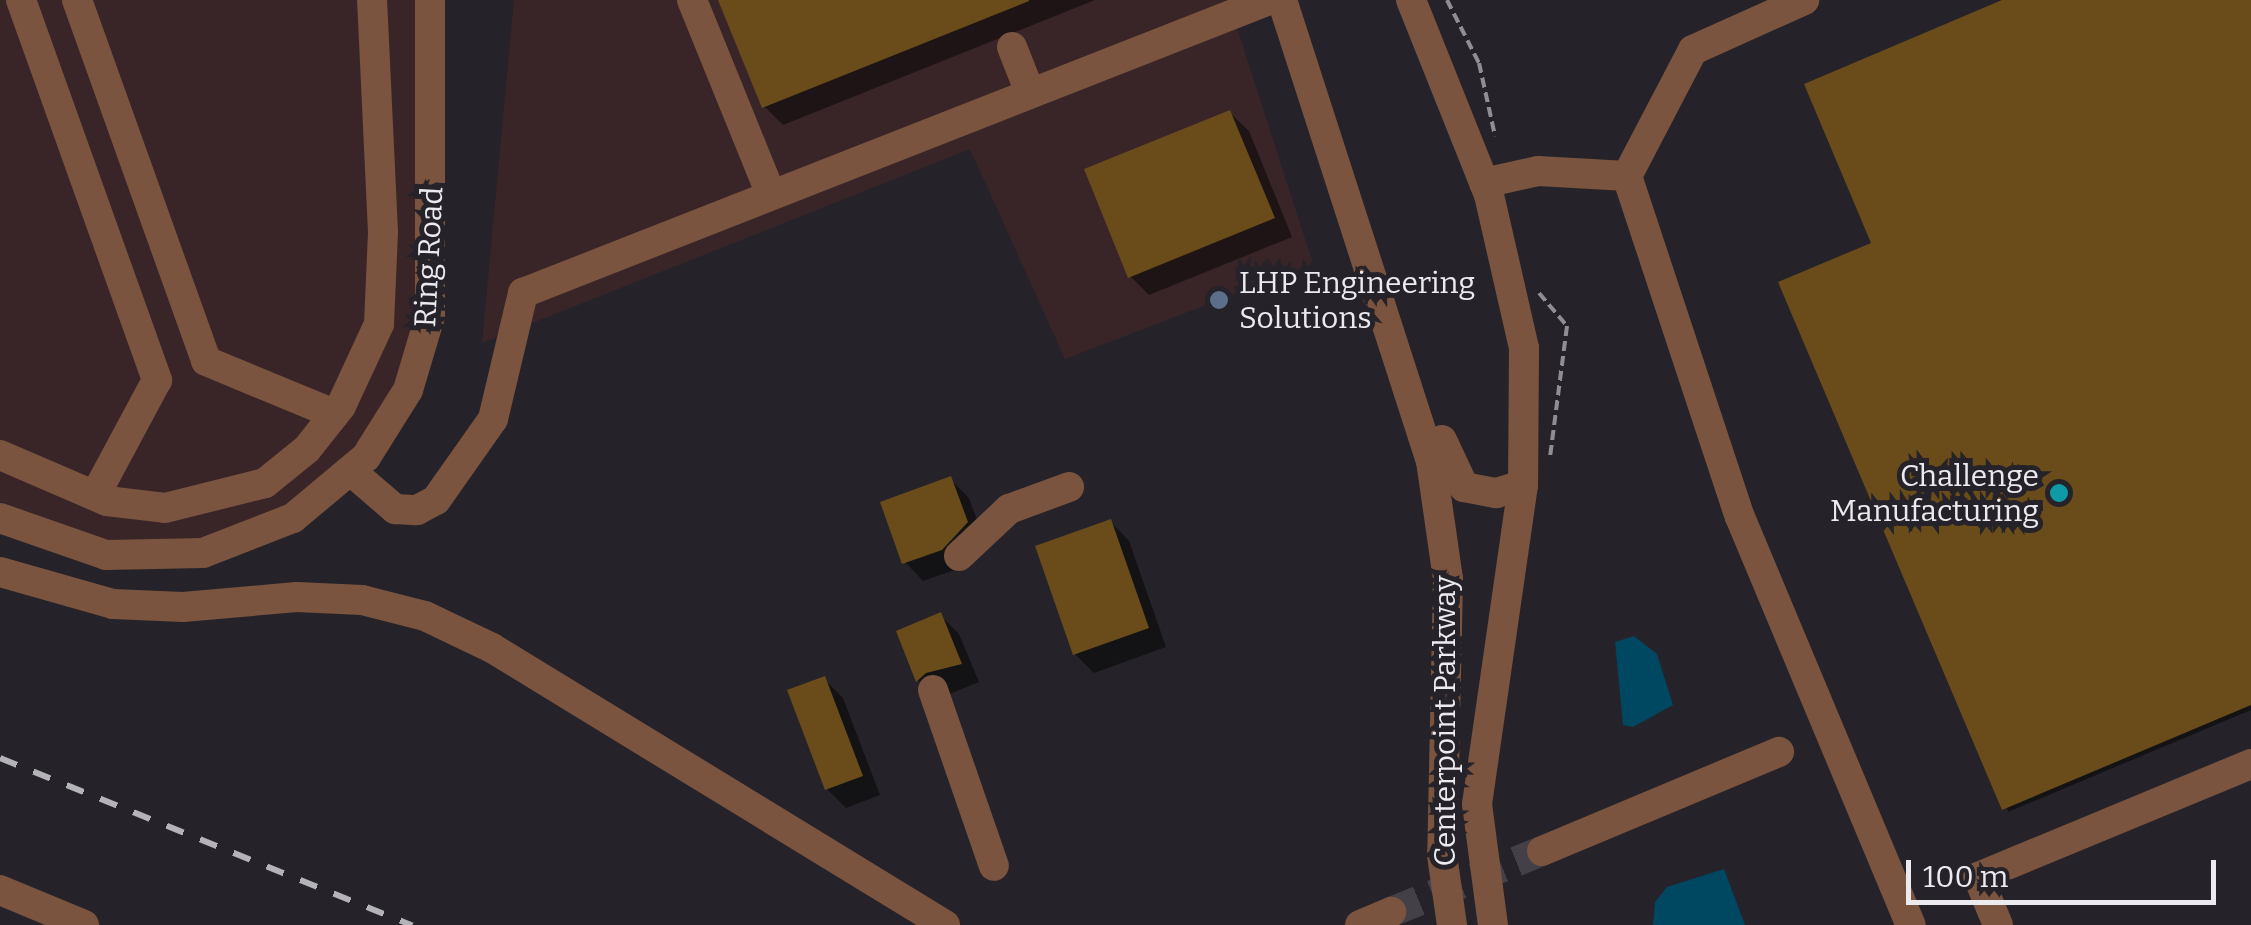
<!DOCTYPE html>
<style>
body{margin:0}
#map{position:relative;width:2251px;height:925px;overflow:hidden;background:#252329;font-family:Bitter,serif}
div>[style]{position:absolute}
.commercial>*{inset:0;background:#392528}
.water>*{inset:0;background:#004762}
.shadow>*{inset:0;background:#0007}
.building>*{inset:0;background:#694c1a}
.minor-tunnel>*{height:30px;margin-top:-15px;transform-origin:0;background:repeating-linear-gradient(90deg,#434147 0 30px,transparent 0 45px)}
.path>*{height:4px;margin-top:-2px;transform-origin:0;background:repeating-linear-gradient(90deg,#8f8e93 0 10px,transparent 0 15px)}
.minor>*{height:30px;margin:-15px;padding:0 15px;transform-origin:15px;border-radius:15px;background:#7a543e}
.rail>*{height:6px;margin-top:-3px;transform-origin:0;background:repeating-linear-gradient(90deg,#b4b3b7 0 18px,transparent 0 36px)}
.dots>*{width:28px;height:28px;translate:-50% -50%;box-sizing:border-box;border:5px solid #252329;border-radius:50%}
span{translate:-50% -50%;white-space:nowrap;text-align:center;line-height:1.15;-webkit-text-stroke:10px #252329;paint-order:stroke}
.street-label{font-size:30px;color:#ebeaee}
.poi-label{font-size:30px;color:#ebeaee}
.left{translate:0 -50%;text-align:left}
.right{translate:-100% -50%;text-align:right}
.scale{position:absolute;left:1906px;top:860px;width:310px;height:45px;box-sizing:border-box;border:5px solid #ebeaee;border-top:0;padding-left:12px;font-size:30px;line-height:35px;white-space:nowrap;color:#ebeaee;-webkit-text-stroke:8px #252329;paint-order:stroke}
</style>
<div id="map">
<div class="commercial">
<i style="clip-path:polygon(0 0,416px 0,416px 311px,397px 378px,367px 433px,303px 500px,223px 534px,158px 545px,101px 539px,0 502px)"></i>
<i style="clip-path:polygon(514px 0,1228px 0,1313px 264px,1065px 359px,970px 149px,482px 343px)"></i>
</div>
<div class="water">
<i style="clip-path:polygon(1634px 636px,1657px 654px,1673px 705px,1633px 727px,1623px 725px,1615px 642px)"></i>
<i style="clip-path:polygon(1724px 869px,1745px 925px,1653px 925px,1655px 902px,1667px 887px)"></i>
</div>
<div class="shadow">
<i style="clip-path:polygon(721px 0,1095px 0,783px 125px,764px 106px)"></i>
<i style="clip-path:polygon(2008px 0,2251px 0,2251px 710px,2008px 812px,1874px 244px)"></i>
<i style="clip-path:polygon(1230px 113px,1249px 131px,1292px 237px,1149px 295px,1130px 276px)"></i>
<i style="clip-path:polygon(950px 479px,969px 498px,985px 542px,960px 568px,923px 581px,905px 562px)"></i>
<i style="clip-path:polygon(1111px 522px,1129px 541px,1166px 647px,1094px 673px,1075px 654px)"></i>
<i style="clip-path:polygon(940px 615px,959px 634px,979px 682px,937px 699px,919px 681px,899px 633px)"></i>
<i style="clip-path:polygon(824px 679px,843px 698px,880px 795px,846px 808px,827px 789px)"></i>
</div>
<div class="building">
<i style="clip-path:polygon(718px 0,1029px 0,1029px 1px,762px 108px)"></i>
<i style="clip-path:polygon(2002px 0,2251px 0,2251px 705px,2002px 810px,1778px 282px,1871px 243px,1804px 84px)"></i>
<i style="clip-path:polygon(1230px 110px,1275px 218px,1128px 278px,1084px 169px)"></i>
<i style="clip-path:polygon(951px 476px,968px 522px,942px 550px,902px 564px,880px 502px)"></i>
<i style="clip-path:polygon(1111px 519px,1149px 628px,1073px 655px,1035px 546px)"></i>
<i style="clip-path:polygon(941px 612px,962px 664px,926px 673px,916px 682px,896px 631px)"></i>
<i style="clip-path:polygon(825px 676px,863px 776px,825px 790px,787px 690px)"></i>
</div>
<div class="minor-tunnel">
<i style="left:1391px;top:912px;width:163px;rotate:-22deg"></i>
</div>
<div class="path">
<i style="left:1447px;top:0;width:71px;rotate:63.1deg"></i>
<i style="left:1479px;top:63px;width:75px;rotate:77.6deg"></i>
<i style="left:1539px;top:293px;width:43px;rotate:49.7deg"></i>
<i style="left:1567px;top:326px;width:132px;rotate:97.4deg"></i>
</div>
<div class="minor">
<i style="left:21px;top:0;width:404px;rotate:70.3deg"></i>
<i style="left:157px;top:380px;width:129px;rotate:118.2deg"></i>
<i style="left:77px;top:0;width:383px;rotate:70.3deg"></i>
<i style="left:206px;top:361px;width:139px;rotate:22.5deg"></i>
<i style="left:692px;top:0;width:210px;rotate:67.9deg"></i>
<i style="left:1282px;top:0;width:484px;rotate:72.1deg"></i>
<i style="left:1431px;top:461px;width:119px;rotate:81.8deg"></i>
<i style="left:1448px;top:579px;width:276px;rotate:91.2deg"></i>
<i style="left:1442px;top:855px;width:71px;rotate:81.9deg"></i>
<i style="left:1411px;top:0;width:210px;rotate:68.2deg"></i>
<i style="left:1489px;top:195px;width:157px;rotate:77.1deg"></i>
<i style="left:1524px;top:348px;width:137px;rotate:90.4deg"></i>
<i style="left:1523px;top:485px;width:322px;rotate:98.2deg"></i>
<i style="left:1477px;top:804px;width:122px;rotate:82.5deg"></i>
<i style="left:1012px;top:47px;width:46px;rotate:68.4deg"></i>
<i style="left:1627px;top:176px;width:142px;rotate:-62.4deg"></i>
<i style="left:1693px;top:50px;width:122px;rotate:-24.2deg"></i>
<i style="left:1484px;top:183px;width:55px;rotate:-12.5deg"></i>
<i style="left:1538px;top:171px;width:89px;rotate:3.2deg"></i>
<i style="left:1627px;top:176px;width:359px;rotate:71.7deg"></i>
<i style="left:1740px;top:517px;width:442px;rotate:67.3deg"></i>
<i style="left:1442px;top:440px;width:52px;rotate:64.9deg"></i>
<i style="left:1464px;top:487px;width:33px;rotate:11deg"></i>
<i style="left:1496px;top:493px;width:28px;rotate:-17deg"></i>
<i style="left:0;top:455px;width:116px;rotate:23.3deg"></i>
<i style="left:107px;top:501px;width:58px;rotate:6.9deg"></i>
<i style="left:165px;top:508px;width:103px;rotate:-14deg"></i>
<i style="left:265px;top:483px;width:54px;rotate:-39deg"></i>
<i style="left:307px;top:449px;width:55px;rotate:-51.7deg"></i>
<i style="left:341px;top:406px;width:90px;rotate:-65.1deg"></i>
<i style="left:379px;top:324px;width:92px;rotate:-87.5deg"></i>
<i style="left:383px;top:232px;width:232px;rotate:-92.7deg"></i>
<i style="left:352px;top:472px;width:57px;rotate:40.7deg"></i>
<i style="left:395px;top:509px;width:22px;rotate:3deg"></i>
<i style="left:417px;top:510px;width:21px;rotate:-28deg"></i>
<i style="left:436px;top:500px;width:99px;rotate:-54.9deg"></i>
<i style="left:493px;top:419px;width:130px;rotate:-76.6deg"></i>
<i style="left:523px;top:293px;width:801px;rotate:-21.44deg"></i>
<i style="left:0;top:518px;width:112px;rotate:19.2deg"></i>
<i style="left:106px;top:555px;width:97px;rotate:-1.2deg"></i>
<i style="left:203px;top:553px;width:97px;rotate:-21.3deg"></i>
<i style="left:293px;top:518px;width:95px;rotate:-39.9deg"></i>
<i style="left:366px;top:457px;width:79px;rotate:-57.9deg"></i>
<i style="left:408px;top:390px;width:77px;rotate:-73.4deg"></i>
<i style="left:430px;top:316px;width:316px;rotate:-90deg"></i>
<i style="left:959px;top:556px;width:69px;rotate:-43.2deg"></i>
<i style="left:1009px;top:509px;width:64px;rotate:-20.1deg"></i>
<i style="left:0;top:572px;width:117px;rotate:15.8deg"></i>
<i style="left:113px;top:604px;width:70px;rotate:2.5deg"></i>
<i style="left:183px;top:607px;width:114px;rotate:-5deg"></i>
<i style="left:297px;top:597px;width:65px;rotate:2.6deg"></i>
<i style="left:362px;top:600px;width:65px;rotate:14.3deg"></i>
<i style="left:425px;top:616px;width:74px;rotate:25.5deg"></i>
<i style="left:492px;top:648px;width:531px;rotate:31.44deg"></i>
<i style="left:933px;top:690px;width:186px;rotate:70.9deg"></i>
<i style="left:1542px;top:851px;width:257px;rotate:-22.7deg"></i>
<i style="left:0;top:890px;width:91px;rotate:22.6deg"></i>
<i style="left:1360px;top:925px;width:34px;rotate:-23deg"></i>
<i style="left:1998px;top:925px;width:52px;rotate:-112.6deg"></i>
<i style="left:1978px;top:877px;width:295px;rotate:-22.5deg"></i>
</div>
<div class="rail">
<i style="left:0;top:758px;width:445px;rotate:22.1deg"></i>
</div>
<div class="dots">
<i style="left:1219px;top:300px;background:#5c6f8a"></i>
<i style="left:2059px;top:493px;background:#0f9aa8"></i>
</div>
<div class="street-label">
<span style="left:429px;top:257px;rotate:-87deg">Ring Road</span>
<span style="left:1445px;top:721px;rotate:-90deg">Centerpoint Parkway</span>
</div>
<div class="poi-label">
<span class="left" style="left:1239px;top:300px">LHP Engineering<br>Solutions</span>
<span class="right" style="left:2039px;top:493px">Challenge<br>Manufacturing</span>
</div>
<div class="scale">100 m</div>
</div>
